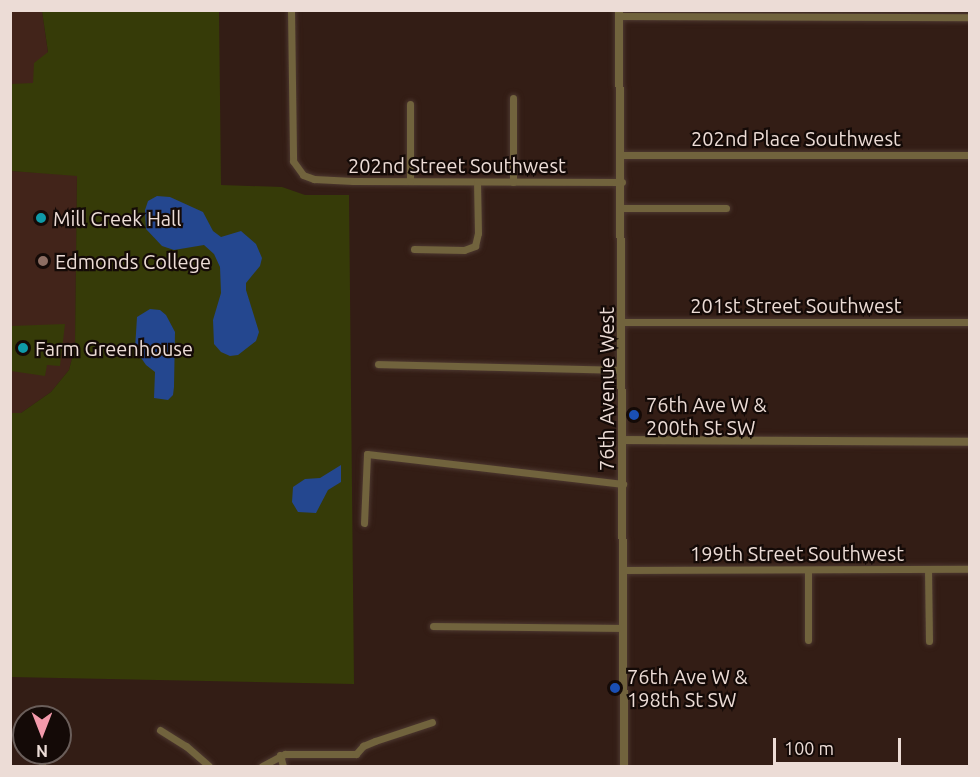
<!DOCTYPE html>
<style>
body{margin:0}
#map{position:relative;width:980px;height:777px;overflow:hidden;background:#331d15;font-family:Ubuntu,sans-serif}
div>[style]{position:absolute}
.built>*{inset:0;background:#42241a}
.green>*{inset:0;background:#363b08}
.water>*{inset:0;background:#24478f}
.roads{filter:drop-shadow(0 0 2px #4d3830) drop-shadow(0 0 2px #4d3830)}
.minor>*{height:7px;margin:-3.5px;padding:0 3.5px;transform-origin:3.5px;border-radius:3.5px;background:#71633d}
.tertiary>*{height:8px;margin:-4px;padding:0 4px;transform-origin:4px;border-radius:4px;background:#71633d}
.dots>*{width:16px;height:16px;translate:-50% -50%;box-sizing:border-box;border:3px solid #140a07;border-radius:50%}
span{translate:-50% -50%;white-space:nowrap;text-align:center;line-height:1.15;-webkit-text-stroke:4.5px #140a07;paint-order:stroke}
.street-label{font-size:20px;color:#ecdcd6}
.poi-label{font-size:20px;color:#ecdcd6}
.left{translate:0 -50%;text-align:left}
.frame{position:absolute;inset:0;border:12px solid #ecdcd6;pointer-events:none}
.north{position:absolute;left:12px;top:705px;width:60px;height:60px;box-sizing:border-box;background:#140a07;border:2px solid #6a5e5a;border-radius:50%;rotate:180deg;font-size:16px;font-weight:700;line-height:24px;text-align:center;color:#ecdcd6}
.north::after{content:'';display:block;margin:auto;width:21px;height:27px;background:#f39aab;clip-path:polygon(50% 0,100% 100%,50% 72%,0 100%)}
.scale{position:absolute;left:773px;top:738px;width:128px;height:27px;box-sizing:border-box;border:3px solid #ecdcd6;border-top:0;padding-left:8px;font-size:18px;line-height:21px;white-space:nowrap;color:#ecdcd6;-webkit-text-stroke:4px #140a07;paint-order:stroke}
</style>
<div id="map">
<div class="built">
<i style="clip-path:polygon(10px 11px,42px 11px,48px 53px,33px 84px,11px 84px)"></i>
<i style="clip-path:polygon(11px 171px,77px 175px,75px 347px,69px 370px,51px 392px,21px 413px,11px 413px)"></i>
</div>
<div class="green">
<i style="clip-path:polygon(42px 11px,219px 11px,221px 185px,282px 187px,305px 195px,349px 195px,354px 684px,11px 677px,11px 413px,21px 413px,51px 392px,69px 370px,75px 347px,77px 176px,11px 171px,11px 84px,33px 83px,34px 63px,48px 52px)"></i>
<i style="clip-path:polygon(65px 324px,60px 366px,47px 365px,45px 376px,11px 371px,11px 326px)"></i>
</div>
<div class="water">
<i style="clip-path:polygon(157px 196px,170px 197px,203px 212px,213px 231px,221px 237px,241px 231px,256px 244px,262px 258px,260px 266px,246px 283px,246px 290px,259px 332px,256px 341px,238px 355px,230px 356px,221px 352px,214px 344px,213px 320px,221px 293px,220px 267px,214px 254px,204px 245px,174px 250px,162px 246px,146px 229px,145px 210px,148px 201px)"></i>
<i style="clip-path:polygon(150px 309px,160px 310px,166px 315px,175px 332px,174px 387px,173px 395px,168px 400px,154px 398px,155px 372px,146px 365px,135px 349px,137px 317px)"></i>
<i style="clip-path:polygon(341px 465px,341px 482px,328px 490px,316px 513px,298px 512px,292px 502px,293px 487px,305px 479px,320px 478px)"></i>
</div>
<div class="roads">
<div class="minor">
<i style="left:291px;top:10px;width:151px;rotate:89.2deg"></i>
<i style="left:293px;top:161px;width:17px;rotate:54deg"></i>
<i style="left:303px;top:175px;width:12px;rotate:20deg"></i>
<i style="left:314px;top:179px;width:39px;rotate:3deg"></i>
<i style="left:353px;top:181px;width:269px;rotate:0.2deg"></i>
<i style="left:619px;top:16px;width:351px;rotate:0.2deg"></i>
<i style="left:410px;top:104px;width:77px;rotate:90deg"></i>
<i style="left:622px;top:155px;width:348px"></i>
<i style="left:513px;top:182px;width:84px;rotate:-90deg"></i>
<i style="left:622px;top:208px;width:104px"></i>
<i style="left:414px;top:249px;width:50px;rotate:1.1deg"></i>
<i style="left:464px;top:250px;width:12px;rotate:-20deg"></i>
<i style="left:475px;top:246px;width:13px;rotate:-77deg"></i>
<i style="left:478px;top:233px;width:51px;rotate:-91.1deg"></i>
<i style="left:622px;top:322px;width:348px"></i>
<i style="left:378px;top:364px;width:243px;rotate:1.4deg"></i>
<i style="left:364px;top:523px;width:69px;rotate:-87.5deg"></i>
<i style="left:367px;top:454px;width:258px;rotate:6.7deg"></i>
<i style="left:928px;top:569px;width:72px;rotate:89.2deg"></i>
<i style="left:624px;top:570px;width:346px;rotate:-0.2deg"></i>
<i style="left:433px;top:626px;width:190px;rotate:0.6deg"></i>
<i style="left:808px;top:640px;width:70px;rotate:-90deg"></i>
<i style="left:160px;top:730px;width:31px;rotate:32deg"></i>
<i style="left:186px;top:746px;width:30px;rotate:41deg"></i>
<i style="left:42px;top:753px;width:13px;rotate:90deg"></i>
<i style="left:280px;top:755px;width:11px;rotate:75deg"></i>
<i style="left:262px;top:766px;width:26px;rotate:-28deg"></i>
<i style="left:285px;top:754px;width:71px"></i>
<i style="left:356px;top:754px;width:11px;rotate:-49deg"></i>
<i style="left:363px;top:746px;width:13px;rotate:-23deg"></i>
<i style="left:375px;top:741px;width:60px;rotate:-18.4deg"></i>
</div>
<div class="tertiary">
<i style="left:619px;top:10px;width:756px;rotate:89.62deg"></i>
<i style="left:622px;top:440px;width:348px;rotate:0.3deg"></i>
</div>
</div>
<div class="dots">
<i style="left:41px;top:218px;background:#0f9aa8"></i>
<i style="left:43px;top:261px;background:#8d6e63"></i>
<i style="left:23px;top:348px;background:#0f9aa8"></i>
<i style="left:634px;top:415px;background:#1a4fb4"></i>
<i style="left:615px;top:688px;background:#1a4fb4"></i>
</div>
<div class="street-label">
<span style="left:796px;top:138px">202nd Place Southwest</span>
<span style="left:457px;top:165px">202nd Street Southwest</span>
<span style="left:796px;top:305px">201st Street Southwest</span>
<span style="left:606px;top:389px;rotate:-90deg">76th Avenue West</span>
<span style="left:797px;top:553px">199th Street Southwest</span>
</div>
<div class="poi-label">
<span class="left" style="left:53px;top:218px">Mill Creek Hall</span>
<span class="left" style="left:55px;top:261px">Edmonds College</span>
<span class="left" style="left:35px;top:348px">Farm Greenhouse</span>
<span class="left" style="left:646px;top:416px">76th Ave W &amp;<br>200th St SW</span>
<span class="left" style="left:627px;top:688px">76th Ave W &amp;<br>198th St SW</span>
</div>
<div class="frame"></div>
<div class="north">N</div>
<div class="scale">100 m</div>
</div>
